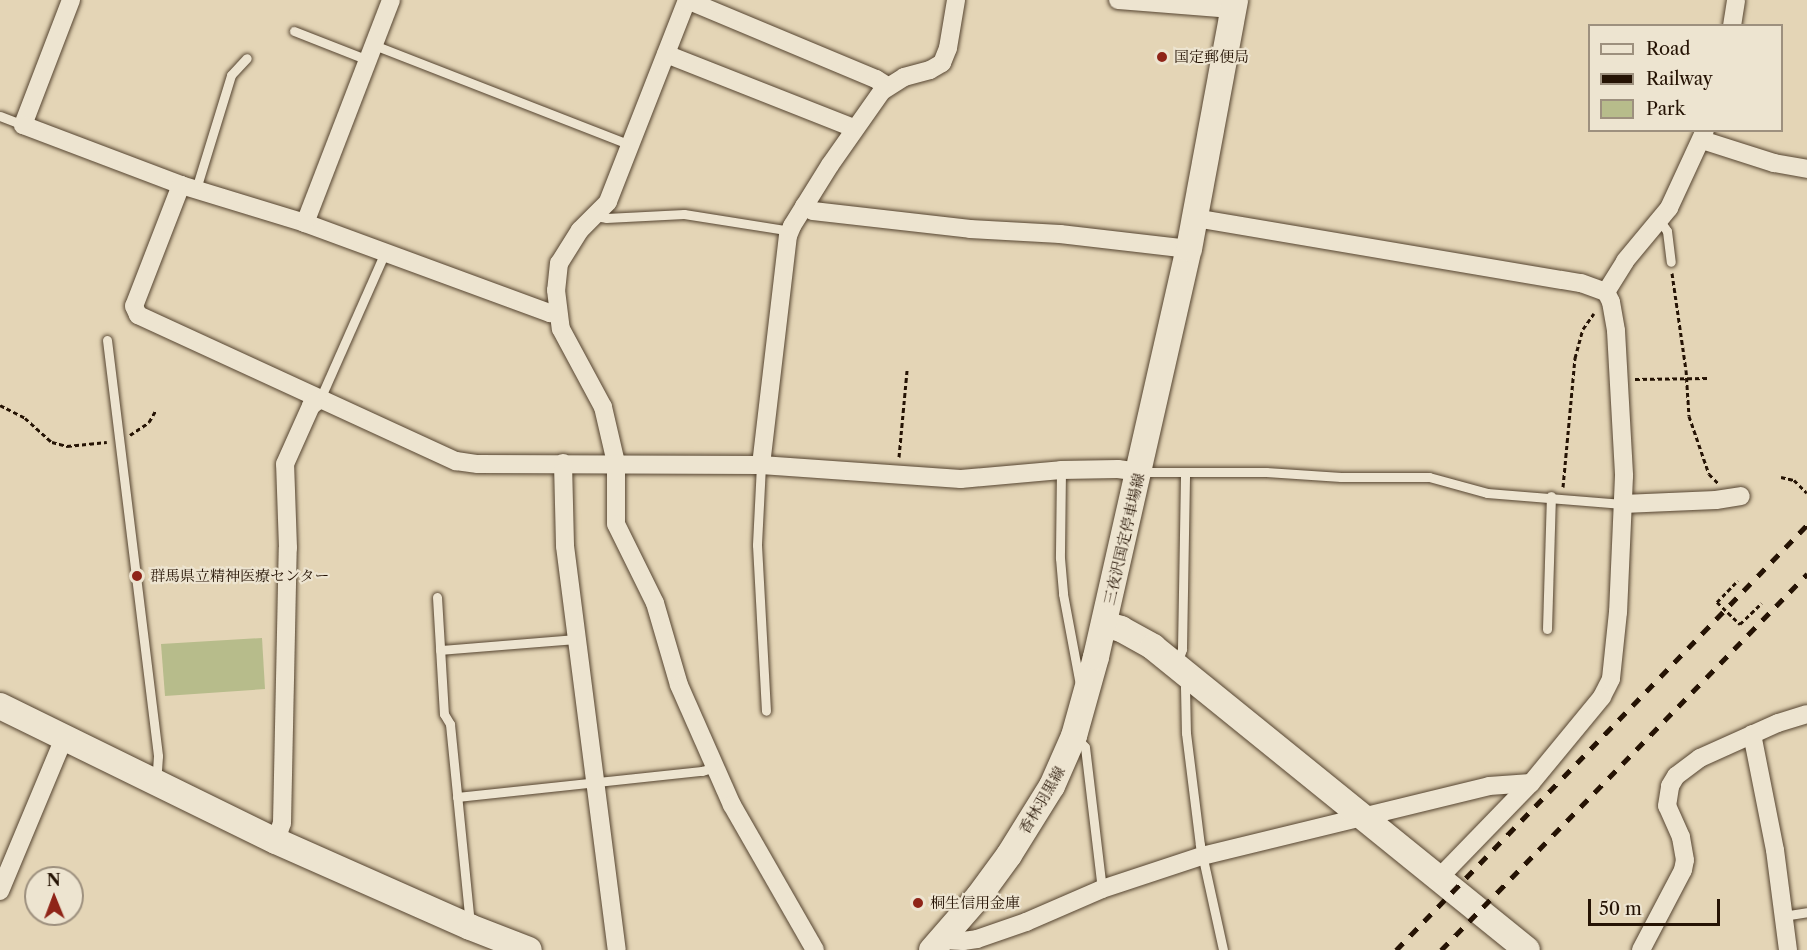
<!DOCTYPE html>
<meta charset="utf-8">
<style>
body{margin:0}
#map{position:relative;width:1807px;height:950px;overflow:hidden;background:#e4d5b6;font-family:"Libre Caslon Text","Noto Serif JP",serif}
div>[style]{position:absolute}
.green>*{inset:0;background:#b7bc8b}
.path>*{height:3px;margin-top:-1.5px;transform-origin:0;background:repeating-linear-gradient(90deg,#251304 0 4.5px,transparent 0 7.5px)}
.roads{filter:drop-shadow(0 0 2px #554430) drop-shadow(0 0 2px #554430)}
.lane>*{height:9px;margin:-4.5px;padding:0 4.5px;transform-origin:4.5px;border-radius:4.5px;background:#ede4d0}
.street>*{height:18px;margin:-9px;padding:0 9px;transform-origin:9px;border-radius:9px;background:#ede4d0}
.secondary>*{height:26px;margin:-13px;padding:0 13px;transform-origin:13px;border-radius:13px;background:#ede4d0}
.rail>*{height:4.5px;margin-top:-2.25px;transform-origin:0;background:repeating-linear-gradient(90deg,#251304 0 10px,transparent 0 20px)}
.path-bridge>*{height:3px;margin-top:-1.5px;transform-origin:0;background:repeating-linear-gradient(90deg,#251304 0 4.5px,transparent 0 7.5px)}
.dots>*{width:16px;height:16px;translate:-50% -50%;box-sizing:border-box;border:3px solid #ede4d0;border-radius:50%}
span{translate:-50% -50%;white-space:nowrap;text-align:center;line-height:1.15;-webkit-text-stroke:4.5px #ede4d0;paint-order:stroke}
.poi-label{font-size:15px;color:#251304}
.left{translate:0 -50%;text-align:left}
.street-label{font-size:15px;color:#251304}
.legend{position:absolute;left:1588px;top:24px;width:195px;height:108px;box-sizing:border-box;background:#ede4d0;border:2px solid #9d907e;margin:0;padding:8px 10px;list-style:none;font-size:18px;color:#251304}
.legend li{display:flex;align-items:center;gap:12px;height:30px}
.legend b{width:30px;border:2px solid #9d907e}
.north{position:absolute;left:24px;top:866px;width:60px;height:60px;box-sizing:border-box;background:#ede4d0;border:2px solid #9d907e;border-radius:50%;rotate:359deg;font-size:16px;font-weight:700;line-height:24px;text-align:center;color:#251304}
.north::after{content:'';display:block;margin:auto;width:21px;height:27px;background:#8f2418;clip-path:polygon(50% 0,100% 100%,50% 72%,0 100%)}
.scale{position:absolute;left:1588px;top:899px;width:132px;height:27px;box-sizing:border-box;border:3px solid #251304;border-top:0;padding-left:8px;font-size:18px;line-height:21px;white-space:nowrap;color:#251304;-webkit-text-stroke:4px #ede4d0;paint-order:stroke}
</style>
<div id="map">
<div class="green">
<i style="clip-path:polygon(262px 638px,265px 689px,165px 696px,161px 644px)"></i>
</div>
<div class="path">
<i style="left:1672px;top:273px;width:98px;rotate:81.8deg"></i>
<i style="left:1686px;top:370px;width:46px;rotate:86.3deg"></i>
<i style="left:1689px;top:416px;width:61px;rotate:71deg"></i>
<i style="left:1709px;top:474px;width:13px;rotate:45deg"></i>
<i style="left:1635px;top:379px;width:73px;rotate:-0.8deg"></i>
<i style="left:0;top:405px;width:28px;rotate:27deg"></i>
<i style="left:25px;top:418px;width:36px;rotate:42deg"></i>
<i style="left:52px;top:442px;width:16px;rotate:15deg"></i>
<i style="left:67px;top:446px;width:40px;rotate:-5.7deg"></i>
<i style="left:130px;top:435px;width:23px;rotate:-34deg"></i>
<i style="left:149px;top:422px;width:14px;rotate:-60deg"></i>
<i style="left:899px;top:457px;width:87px;rotate:-84.7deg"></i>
<i style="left:1781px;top:477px;width:13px;rotate:13deg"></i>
<i style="left:1794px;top:480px;width:18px;rotate:45deg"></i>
<i style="left:1563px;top:487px;width:130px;rotate:-84.7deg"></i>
<i style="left:1575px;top:358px;width:30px;rotate:-75deg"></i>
<i style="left:1583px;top:329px;width:19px;rotate:-55deg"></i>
<i style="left:1717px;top:602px;width:30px;rotate:-46deg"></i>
<i style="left:1740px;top:624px;width:30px;rotate:-44deg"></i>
</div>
<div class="roads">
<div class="lane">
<i style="left:294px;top:31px;width:79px;rotate:21.4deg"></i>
<i style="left:374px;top:45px;width:276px;rotate:21.3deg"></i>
<i style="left:0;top:116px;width:25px;rotate:21deg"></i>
<i style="left:196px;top:189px;width:119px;rotate:-72.9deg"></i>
<i style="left:231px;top:75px;width:23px;rotate:-47deg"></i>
<i style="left:594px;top:216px;width:12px;rotate:9deg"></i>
<i style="left:606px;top:218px;width:78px;rotate:-2.9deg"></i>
<i style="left:684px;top:214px;width:108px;rotate:9deg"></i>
<i style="left:1660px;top:221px;width:12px;rotate:55deg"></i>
<i style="left:1667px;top:231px;width:31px;rotate:83deg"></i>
<i style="left:107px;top:340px;width:419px;rotate:83deg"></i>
<i style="left:158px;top:756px;width:13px;rotate:94deg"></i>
<i style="left:157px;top:769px;width:11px;rotate:112deg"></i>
<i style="left:320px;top:399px;width:161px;rotate:-66.1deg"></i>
<i style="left:761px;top:465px;width:80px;rotate:92.9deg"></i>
<i style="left:757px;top:545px;width:166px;rotate:86.9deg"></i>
<i style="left:1061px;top:470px;width:88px;rotate:90.7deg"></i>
<i style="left:1060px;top:558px;width:36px;rotate:85deg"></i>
<i style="left:1063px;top:594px;width:93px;rotate:79.4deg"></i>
<i style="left:1142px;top:472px;width:124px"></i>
<i style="left:1266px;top:472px;width:75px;rotate:3.8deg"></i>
<i style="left:1341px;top:477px;width:88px"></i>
<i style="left:1429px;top:477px;width:60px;rotate:15.4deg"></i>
<i style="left:1487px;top:493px;width:136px;rotate:4.6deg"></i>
<i style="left:437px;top:597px;width:117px;rotate:86.6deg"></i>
<i style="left:444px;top:714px;width:12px;rotate:59deg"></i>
<i style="left:450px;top:724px;width:201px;rotate:84.3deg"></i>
<i style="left:1547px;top:629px;width:133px;rotate:-88.3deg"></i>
<i style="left:440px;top:650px;width:138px;rotate:-4.6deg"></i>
<i style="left:1177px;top:663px;width:15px;rotate:-70deg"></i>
<i style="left:1182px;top:649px;width:176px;rotate:-89deg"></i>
<i style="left:1189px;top:678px;width:10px;rotate:114deg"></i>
<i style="left:1185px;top:687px;width:46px;rotate:88.8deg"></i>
<i style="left:1186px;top:733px;width:113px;rotate:82.9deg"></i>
<i style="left:1200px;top:845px;width:107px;rotate:77.6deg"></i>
<i style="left:1076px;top:737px;width:13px;rotate:48deg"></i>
<i style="left:1085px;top:747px;width:143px;rotate:83.2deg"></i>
<i style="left:457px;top:797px;width:246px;rotate:-6.1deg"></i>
<i style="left:702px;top:771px;width:14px;rotate:-17deg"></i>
<i style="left:1783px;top:916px;width:24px;rotate:-9deg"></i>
</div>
<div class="street">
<i style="left:71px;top:0;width:134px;rotate:111deg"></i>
<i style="left:23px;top:125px;width:169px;rotate:20.8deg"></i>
<i style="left:181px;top:185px;width:130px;rotate:17deg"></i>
<i style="left:305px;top:223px;width:261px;rotate:20.2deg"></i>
<i style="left:550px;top:313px;width:8px;rotate:-14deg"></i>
<i style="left:687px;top:0;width:217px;rotate:111.4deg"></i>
<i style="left:608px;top:202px;width:40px;rotate:135deg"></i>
<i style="left:580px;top:230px;width:39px;rotate:122deg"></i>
<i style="left:559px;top:263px;width:27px;rotate:96deg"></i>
<i style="left:556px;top:290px;width:39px;rotate:83deg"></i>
<i style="left:561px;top:329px;width:89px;rotate:61.7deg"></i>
<i style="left:603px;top:407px;width:57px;rotate:76.9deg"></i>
<i style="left:616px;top:463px;width:61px;rotate:90deg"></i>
<i style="left:616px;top:524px;width:88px;rotate:63.7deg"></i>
<i style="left:655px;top:603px;width:85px;rotate:73.7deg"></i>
<i style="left:679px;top:685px;width:131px;rotate:66.2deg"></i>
<i style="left:732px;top:805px;width:167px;rotate:60.2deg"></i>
<i style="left:687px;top:0;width:205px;rotate:22.7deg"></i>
<i style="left:876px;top:79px;width:13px;rotate:32deg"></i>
<i style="left:1118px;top:0;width:115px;rotate:4.5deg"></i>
<i style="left:1732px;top:26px;width:26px;rotate:-81deg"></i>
<i style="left:666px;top:54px;width:202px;rotate:21.5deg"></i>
<i style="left:1702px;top:140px;width:76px;rotate:17.7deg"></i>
<i style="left:1774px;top:163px;width:34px;rotate:10deg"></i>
<i style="left:181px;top:185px;width:130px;rotate:111.2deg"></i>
<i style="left:134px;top:306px;width:10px;rotate:66deg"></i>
<i style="left:138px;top:315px;width:350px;rotate:24.7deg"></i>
<i style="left:456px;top:461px;width:22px;rotate:8deg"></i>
<i style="left:478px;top:464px;width:283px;rotate:0.2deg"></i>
<i style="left:761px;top:465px;width:200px;rotate:4deg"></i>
<i style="left:961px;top:479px;width:100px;rotate:-5.1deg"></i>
<i style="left:1061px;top:470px;width:57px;rotate:-1deg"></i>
<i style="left:1118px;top:469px;width:21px;rotate:8deg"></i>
<i style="left:804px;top:206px;width:10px;rotate:29deg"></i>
<i style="left:813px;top:211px;width:158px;rotate:6.5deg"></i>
<i style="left:970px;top:229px;width:90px;rotate:3.2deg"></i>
<i style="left:1060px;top:234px;width:130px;rotate:6.6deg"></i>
<i style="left:1195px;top:218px;width:391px;rotate:9.6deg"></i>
<i style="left:1581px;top:283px;width:27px;rotate:20deg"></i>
<i style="left:1606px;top:292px;width:11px;rotate:63deg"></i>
<i style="left:1611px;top:302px;width:29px;rotate:80deg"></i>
<i style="left:1616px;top:331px;width:145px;rotate:86.8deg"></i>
<i style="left:1624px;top:476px;width:136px;rotate:92.5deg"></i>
<i style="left:1618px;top:612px;width:67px;rotate:96deg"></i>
<i style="left:1611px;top:679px;width:20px;rotate:117deg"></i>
<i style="left:1602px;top:697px;width:112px;rotate:129.5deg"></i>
<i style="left:1531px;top:783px;width:131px;rotate:134.1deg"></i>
<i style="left:305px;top:223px;width:239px;rotate:-68.9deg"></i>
<i style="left:1606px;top:292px;width:36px;rotate:-58deg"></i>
<i style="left:1625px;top:261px;width:69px;rotate:-50.3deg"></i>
<i style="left:1669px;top:208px;width:86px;rotate:-65.2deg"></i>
<i style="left:563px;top:463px;width:83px;rotate:88.6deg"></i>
<i style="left:565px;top:546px;width:407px;rotate:82.7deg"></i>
<i style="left:761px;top:465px;width:231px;rotate:-83.3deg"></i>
<i style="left:788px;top:236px;width:11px;rotate:-68deg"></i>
<i style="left:792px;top:226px;width:72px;rotate:-58.1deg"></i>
<i style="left:830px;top:165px;width:90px;rotate:-54.9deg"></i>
<i style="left:882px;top:91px;width:26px;rotate:-32deg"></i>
<i style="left:904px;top:77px;width:27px;rotate:-15deg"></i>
<i style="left:930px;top:70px;width:14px;rotate:-30deg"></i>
<i style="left:942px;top:63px;width:16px;rotate:-68deg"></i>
<i style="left:948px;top:48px;width:49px;rotate:-80.5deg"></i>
<i style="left:1623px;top:504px;width:93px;rotate:-2.5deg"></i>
<i style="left:1716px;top:500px;width:25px;rotate:-9deg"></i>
<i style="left:1752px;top:734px;width:118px;rotate:78.8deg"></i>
<i style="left:1775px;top:850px;width:101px;rotate:82.6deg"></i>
<i style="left:276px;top:841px;width:19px;rotate:-72deg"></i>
<i style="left:282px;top:823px;width:275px;rotate:-88.8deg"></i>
<i style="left:288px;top:548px;width:84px;rotate:-92deg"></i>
<i style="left:285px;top:464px;width:64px;rotate:-65.9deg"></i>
<i style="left:311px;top:406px;width:11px;rotate:-38deg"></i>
<i style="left:0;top:891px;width:166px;rotate:-67.3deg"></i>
<i style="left:942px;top:940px;width:21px;rotate:3deg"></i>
<i style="left:963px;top:941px;width:14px;rotate:-8deg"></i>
<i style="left:977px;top:939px;width:52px;rotate:-19.1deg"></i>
<i style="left:1026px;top:922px;width:83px;rotate:-23.5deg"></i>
<i style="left:1102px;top:889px;width:105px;rotate:-18.3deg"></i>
<i style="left:1202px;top:856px;width:295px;rotate:-13.7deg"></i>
<i style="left:1489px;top:786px;width:42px;rotate:-4.1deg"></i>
<i style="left:1641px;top:950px;width:90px;rotate:-62.3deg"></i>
<i style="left:1683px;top:870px;width:10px;rotate:-79deg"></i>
<i style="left:1685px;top:860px;width:23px;rotate:-100deg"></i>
<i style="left:1681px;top:837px;width:34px;rotate:-114deg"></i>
<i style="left:1667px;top:806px;width:20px;rotate:-81deg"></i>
<i style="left:1670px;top:786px;width:12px;rotate:-59deg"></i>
<i style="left:1676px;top:776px;width:30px;rotate:-37deg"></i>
<i style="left:1700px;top:758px;width:85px;rotate:-24.2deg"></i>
<i style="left:1778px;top:723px;width:30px;rotate:-17deg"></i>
</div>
<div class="secondary">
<i style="left:1104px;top:624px;width:18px;rotate:16deg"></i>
<i style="left:1121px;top:629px;width:37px;rotate:29deg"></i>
<i style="left:1153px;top:647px;width:481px;rotate:39deg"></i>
<i style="left:0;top:706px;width:307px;rotate:26.1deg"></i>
<i style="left:276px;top:841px;width:212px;rotate:23.9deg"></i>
<i style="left:470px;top:927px;width:63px;rotate:21.3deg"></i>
<i style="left:932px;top:950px;width:72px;rotate:-49deg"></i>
<i style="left:979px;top:896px;width:51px;rotate:-53.8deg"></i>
<i style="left:1009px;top:855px;width:81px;rotate:-58.1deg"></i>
<i style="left:1052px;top:786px;width:55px;rotate:-66.3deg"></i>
<i style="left:1074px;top:736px;width:82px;rotate:-74.4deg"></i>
<i style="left:1096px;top:657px;width:418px;rotate:-77.2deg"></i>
<i style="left:1189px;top:249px;width:253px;rotate:-79.5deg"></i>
</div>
</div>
<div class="rail">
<i style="left:1396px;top:950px;width:591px;rotate:-45.96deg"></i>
<i style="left:1441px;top:950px;width:525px;rotate:-45.77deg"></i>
</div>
<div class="path-bridge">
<i style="left:1717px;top:602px;width:32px;rotate:44deg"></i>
</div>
<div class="dots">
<i style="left:1162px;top:57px;background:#8f2418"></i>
<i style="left:137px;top:576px;background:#8f2418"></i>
<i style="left:918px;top:903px;background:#8f2418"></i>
</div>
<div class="poi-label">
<span class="left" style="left:1174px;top:57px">国定郵便局</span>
<span class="left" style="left:150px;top:576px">群馬県立精神医療センター</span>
<span class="left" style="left:930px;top:903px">桐生信用金庫</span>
</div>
<div class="street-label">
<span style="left:1124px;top:539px;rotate:-77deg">三夜沢国定停車場線</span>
<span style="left:1042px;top:800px;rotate:-60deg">香林羽黒線</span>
</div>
<ul class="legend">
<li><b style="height:8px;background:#ede4d0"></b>Road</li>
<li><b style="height:8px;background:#251304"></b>Railway</li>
<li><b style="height:16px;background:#b7bc8b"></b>Park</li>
</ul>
<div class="north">N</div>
<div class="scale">50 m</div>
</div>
